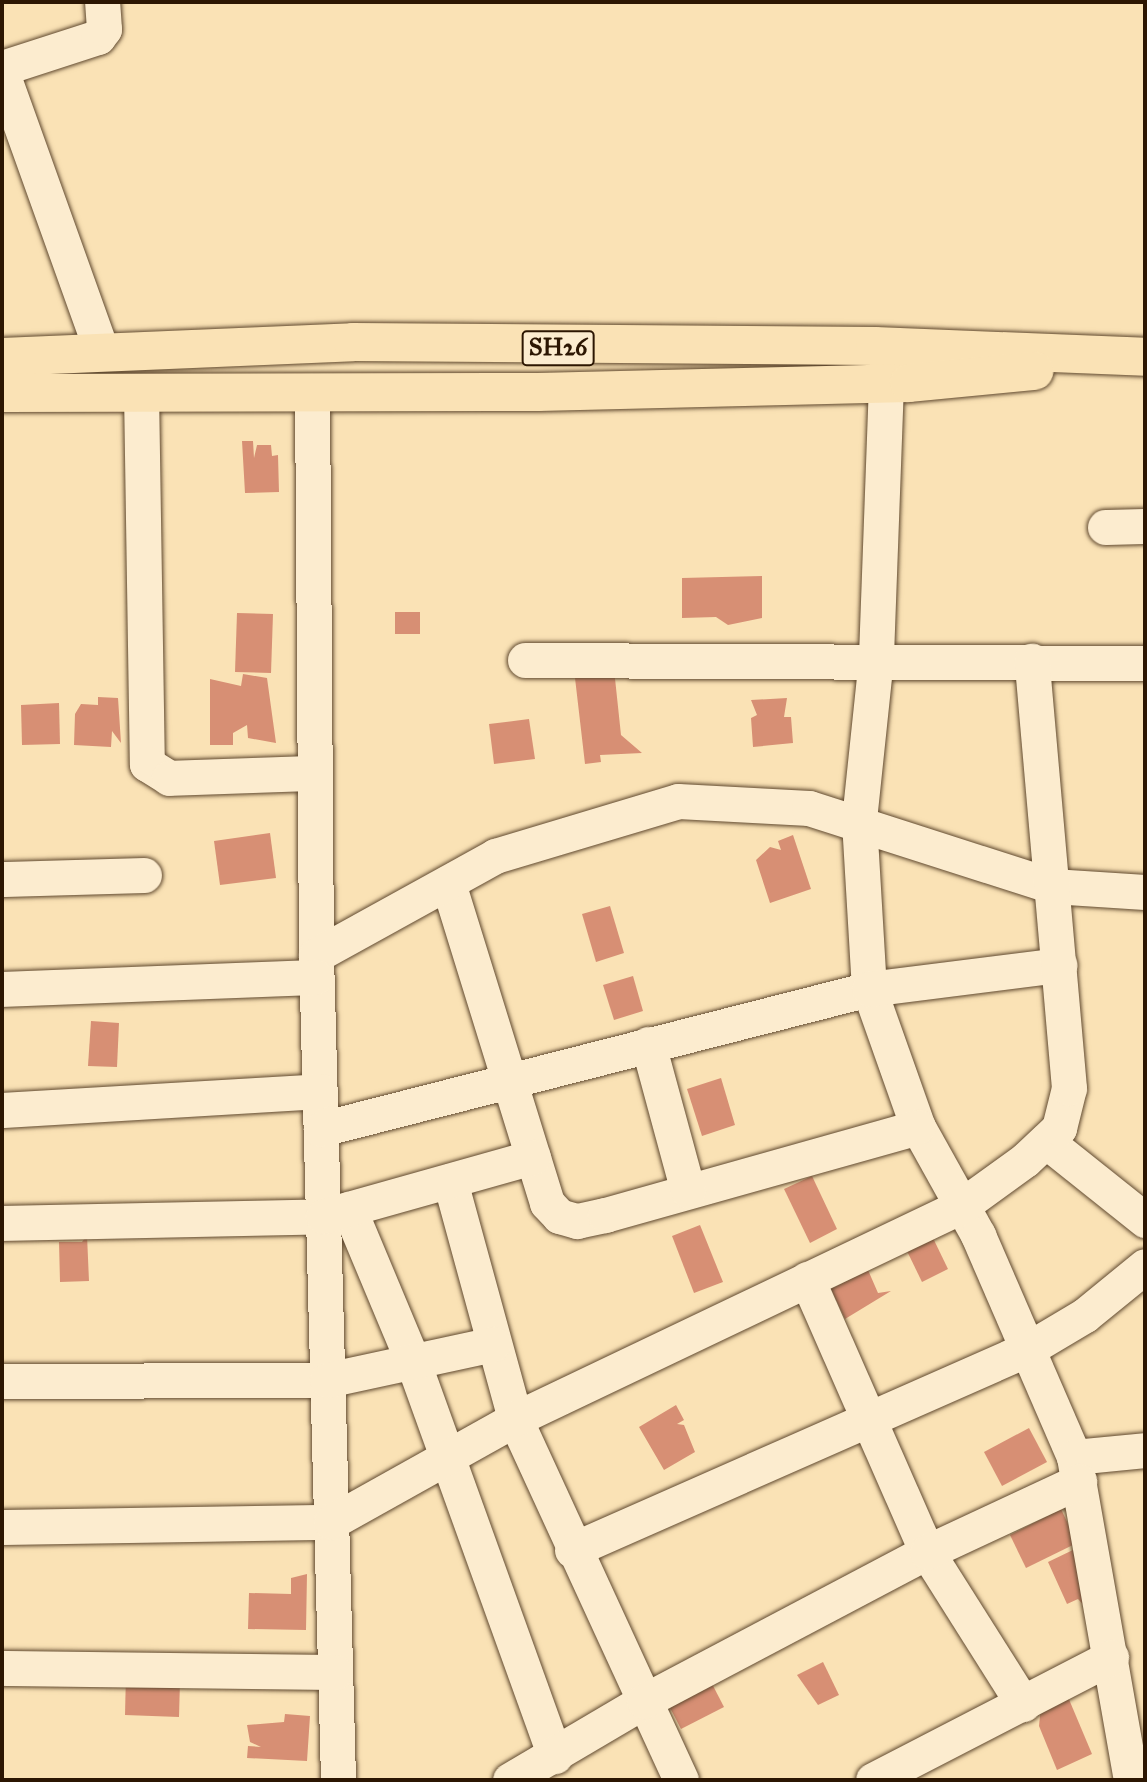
<!DOCTYPE html>
<style>
body{margin:0}
#map{position:relative;width:1147px;height:1782px;overflow:hidden;background:#fae2b5;font-family:"IM FELL Great Primer",serif}
div>[style]{position:absolute}
.building>*{inset:0;background:#d78f74}
.roads{filter:drop-shadow(0 0 2px #60492f) drop-shadow(0 0 2px #60492f)}
.minor>*{height:35px;margin:-17.5px;padding:0 17.5px;transform-origin:17.5px;border-radius:17.5px;background:#fceccf}
.primary>*{height:38px;margin:-19px;padding:0 19px;transform-origin:19px;border-radius:19px;background:#fae2b5}
span{translate:-50% -50%;white-space:nowrap;text-align:center;line-height:1.15;-webkit-text-stroke:5px #fceccf;paint-order:stroke}
.shield-label span{padding:2px 5px;background:#fceccf;border:2px solid;border-radius:5px;-webkit-text-stroke-width:0}
.shield-label{font-size:24px;color:#2c1602;font-weight:700}
.frame{position:absolute;inset:0;border:4px solid #2c1602;pointer-events:none}
</style>
<div id="map">
<div class="building">
<i style="clip-path:polygon(242px 441px,253px 441px,254px 458px,257px 445px,271px 445px,272px 456px,278px 455px,279px 492px,245px 493px)"></i>
<i style="clip-path:polygon(762px 576px,762px 618px,728px 625px,716px 617px,682px 618px,682px 578px)"></i>
<i style="clip-path:polygon(395px 612px,420px 612px,420px 634px,395px 634px)"></i>
<i style="clip-path:polygon(237px 613px,273px 614px,271px 673px,235px 672px)"></i>
<i style="clip-path:polygon(614px 669px,621px 735px,642px 753px,600px 755px,601px 762px,585px 764px,575px 678px)"></i>
<i style="clip-path:polygon(243px 674px,267px 678px,276px 743px,248px 738px,247px 725px,233px 733px,233px 745px,210px 745px,210px 679px,241px 686px)"></i>
<i style="clip-path:polygon(98px 697px,118px 698px,121px 743px,112px 731px,111px 747px,74px 745px,75px 714px,81px 704px,98px 705px)"></i>
<i style="clip-path:polygon(787px 698px,784px 717px,791px 717px,793px 743px,753px 747px,751px 718px,757px 715px,751px 700px)"></i>
<i style="clip-path:polygon(59px 703px,60px 744px,22px 745px,21px 705px)"></i>
<i style="clip-path:polygon(529px 719px,535px 759px,494px 764px,489px 724px)"></i>
<i style="clip-path:polygon(270px 833px,276px 878px,220px 885px,214px 841px)"></i>
<i style="clip-path:polygon(793px 835px,811px 889px,770px 903px,756px 860px,770px 847px,781px 850px,778px 841px)"></i>
<i style="clip-path:polygon(610px 906px,624px 953px,596px 962px,582px 914px)"></i>
<i style="clip-path:polygon(633px 976px,643px 1011px,614px 1020px,603px 985px)"></i>
<i style="clip-path:polygon(91px 1021px,119px 1023px,117px 1067px,88px 1066px)"></i>
<i style="clip-path:polygon(721px 1078px,735px 1125px,702px 1136px,687px 1089px)"></i>
<i style="clip-path:polygon(812px 1176px,837px 1229px,810px 1243px,784px 1189px)"></i>
<i style="clip-path:polygon(700px 1225px,723px 1282px,694px 1293px,672px 1236px)"></i>
<i style="clip-path:polygon(87px 1235px,89px 1281px,60px 1282px,59px 1242px,82px 1242px)"></i>
<i style="clip-path:polygon(932px 1236px,948px 1269px,922px 1282px,906px 1249px)"></i>
<i style="clip-path:polygon(868px 1270px,878px 1293px,891px 1291px,845px 1319px,831px 1289px)"></i>
<i style="clip-path:polygon(676px 1405px,684px 1420px,677px 1424px,684px 1425px,695px 1452px,664px 1470px,639px 1427px)"></i>
<i style="clip-path:polygon(1029px 1428px,1047px 1462px,1002px 1486px,984px 1452px)"></i>
<i style="clip-path:polygon(1061px 1509px,1077px 1543px,1026px 1568px,1010px 1535px)"></i>
<i style="clip-path:polygon(1075px 1549px,1089px 1611px,1078px 1599px,1067px 1604px,1048px 1562px)"></i>
<i style="clip-path:polygon(307px 1574px,306px 1630px,248px 1629px,249px 1593px,291px 1594px,291px 1578px)"></i>
<i style="clip-path:polygon(823px 1662px,839px 1695px,818px 1705px,797px 1675px)"></i>
<i style="clip-path:polygon(126px 1673px,180px 1681px,179px 1717px,125px 1715px)"></i>
<i style="clip-path:polygon(709px 1678px,724px 1707px,681px 1729px,666px 1700px)"></i>
<i style="clip-path:polygon(1068px 1697px,1092px 1754px,1057px 1770px,1039px 1726px,1041px 1706px)"></i>
<i style="clip-path:polygon(285px 1714px,310px 1716px,307px 1761px,247px 1758px,248px 1746px,261px 1747px,250px 1742px,247px 1725px,284px 1722px)"></i>
</div>
<div class="roads">
<div class="minor">
<i style="left:2px;top:68px;width:101px;rotate:-17.9deg"></i>
<i style="left:98px;top:37px;width:10px;rotate:-53deg"></i>
<i style="left:104px;top:29px;width:27px;rotate:-94deg"></i>
<i style="left:2px;top:73px;width:297px;rotate:70.3deg"></i>
<i style="left:886px;top:383px;width:275px;rotate:92.1deg"></i>
<i style="left:876px;top:658px;width:164px;rotate:96deg"></i>
<i style="left:859px;top:821px;width:168px;rotate:86.6deg"></i>
<i style="left:869px;top:989px;width:146px;rotate:70.5deg"></i>
<i style="left:918px;top:1127px;width:124px;rotate:60.9deg"></i>
<i style="left:978px;top:1235px;width:242px;rotate:66.6deg"></i>
<i style="left:1074px;top:1457px;width:328px;rotate:80deg"></i>
<i style="left:141px;top:391px;width:373px;rotate:89.1deg"></i>
<i style="left:147px;top:764px;width:26px;rotate:32deg"></i>
<i style="left:169px;top:778px;width:145px;rotate:-2deg"></i>
<i style="left:312px;top:392px;width:563px;rotate:89.59deg"></i>
<i style="left:316px;top:955px;width:825px;rotate:88.47deg"></i>
<i style="left:1105px;top:527px;width:40px;rotate:-1.4deg"></i>
<i style="left:525px;top:660px;width:620px;rotate:0.28deg"></i>
<i style="left:2px;top:879px;width:142px;rotate:-1.6deg"></i>
<i style="left:448px;top:883px;width:335px;rotate:72.8deg"></i>
<i style="left:547px;top:1203px;width:18px;rotate:47deg"></i>
<i style="left:559px;top:1216px;width:19px;rotate:16deg"></i>
<i style="left:577px;top:1221px;width:29px;rotate:-12deg"></i>
<i style="left:605px;top:1215px;width:325px;rotate:-15.7deg"></i>
<i style="left:316px;top:955px;width:205px;rotate:-28.9deg"></i>
<i style="left:495px;top:856px;width:191px;rotate:-16.7deg"></i>
<i style="left:678px;top:801px;width:131px;rotate:3.1deg"></i>
<i style="left:809px;top:808px;width:255px;rotate:17.8deg"></i>
<i style="left:1052px;top:886px;width:93px;rotate:3.7deg"></i>
<i style="left:2px;top:989px;width:314px;rotate:-2.2deg"></i>
<i style="left:648px;top:1044px;width:152px;rotate:74.8deg"></i>
<i style="left:2px;top:1110px;width:318px;rotate:-3.4deg"></i>
<i style="left:321px;top:1129px;width:566px;rotate:-14.33deg"></i>
<i style="left:869px;top:989px;width:192px;rotate:-7.2deg"></i>
<i style="left:1046px;top:1141px;width:127px;rotate:38.6deg"></i>
<i style="left:450px;top:1181px;width:247px;rotate:74.7deg"></i>
<i style="left:515px;top:1419px;width:397px;rotate:65.3deg"></i>
<i style="left:349px;top:1209px;width:166px;rotate:67.3deg"></i>
<i style="left:413px;top:1362px;width:419px;rotate:70.2deg"></i>
<i style="left:2px;top:1223px;width:321px;rotate:-1.2deg"></i>
<i style="left:323px;top:1216px;width:218px;rotate:-15.7deg"></i>
<i style="left:807px;top:1279px;width:298px;rotate:66.3deg"></i>
<i style="left:927px;top:1552px;width:180px;rotate:57.7deg"></i>
<i style="left:2px;top:1381px;width:325px;rotate:-0.2deg"></i>
<i style="left:327px;top:1380px;width:170px;rotate:-12.2deg"></i>
<i style="left:1074px;top:1457px;width:71px;rotate:-5.6deg"></i>
<i style="left:2px;top:1527px;width:329px;rotate:-0.9deg"></i>
<i style="left:331px;top:1522px;width:211px;rotate:-29.2deg"></i>
<i style="left:515px;top:1419px;width:493px;rotate:-25.5deg"></i>
<i style="left:960px;top:1207px;width:80px;rotate:-35.9deg"></i>
<i style="left:1025px;top:1160px;width:47px;rotate:-43.3deg"></i>
<i style="left:1059px;top:1128px;width:41px;rotate:-76deg"></i>
<i style="left:1069px;top:1088px;width:429px;rotate:-95deg"></i>
<i style="left:572px;top:1550px;width:498px;rotate:-23.8deg"></i>
<i style="left:1028px;top:1349px;width:66px;rotate:-30.8deg"></i>
<i style="left:1085px;top:1315px;width:77px;rotate:-39.2deg"></i>
<i style="left:2px;top:1668px;width:333px;rotate:0.7deg"></i>
<i style="left:510px;top:1780px;width:156px;rotate:-30.5deg"></i>
<i style="left:644px;top:1701px;width:320px;rotate:-27.8deg"></i>
<i style="left:927px;top:1552px;width:168px;rotate:-25deg"></i>
<i style="left:873px;top:1780px;width:268px;rotate:-27.3deg"></i>
</div>
<div class="primary">
<i style="left:2px;top:357px;width:351px;rotate:-2.4deg"></i>
<i style="left:353px;top:342px;width:522px;rotate:0.44deg"></i>
<i style="left:875px;top:346px;width:270px;rotate:2.3deg"></i>
<i style="left:2px;top:393px;width:536px;rotate:-0.11deg"></i>
<i style="left:538px;top:392px;width:371px;rotate:-1.4deg"></i>
<i style="left:909px;top:383px;width:126px;rotate:-5.5deg"></i>
</div>
</div>
<div class="shield-label">
<span style="left:558px;top:348px">SH26</span>
</div>
<div class="frame"></div>
</div>
